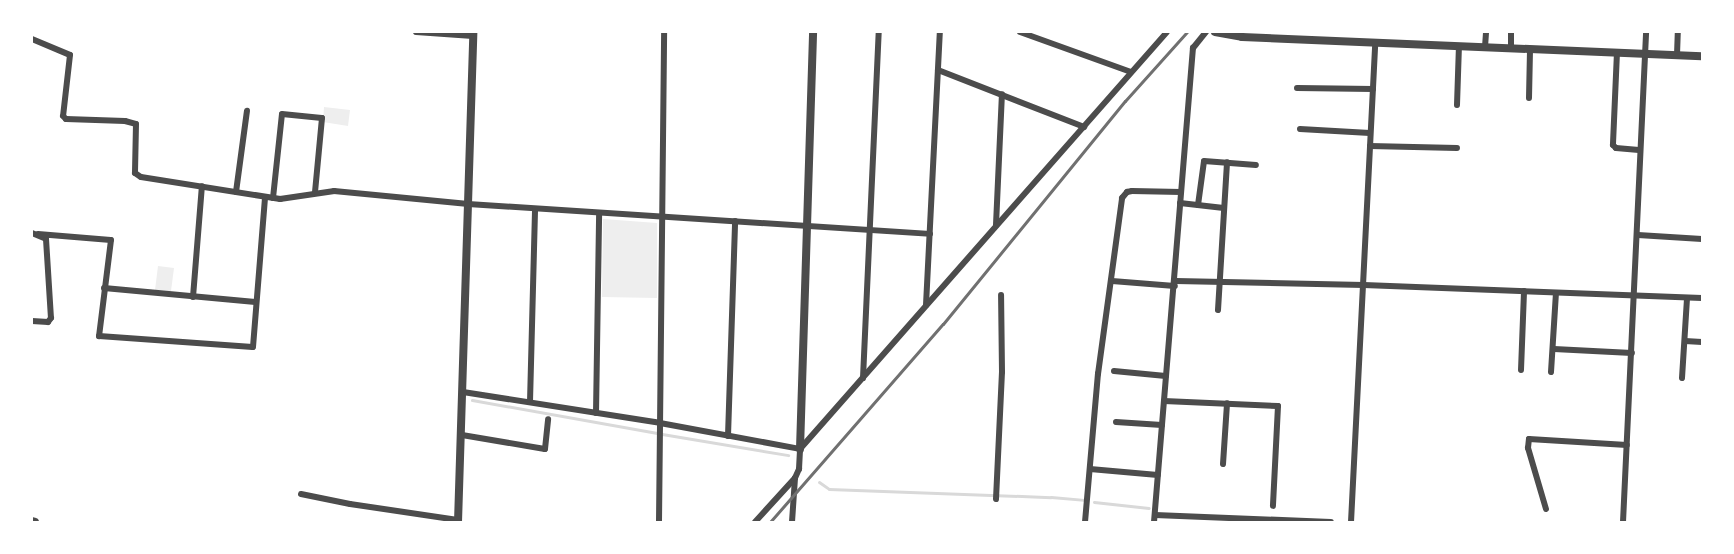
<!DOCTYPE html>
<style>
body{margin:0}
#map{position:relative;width:1734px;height:554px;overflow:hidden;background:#fff;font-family:Manrope,sans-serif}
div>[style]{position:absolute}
.green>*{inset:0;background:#eee}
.stream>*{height:3px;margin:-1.5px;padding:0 1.5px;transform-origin:1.5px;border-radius:1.5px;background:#d9d9d9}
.minor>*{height:6px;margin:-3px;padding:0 3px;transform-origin:3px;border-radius:3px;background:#4c4c4c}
.tertiary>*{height:8px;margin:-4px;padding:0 4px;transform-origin:4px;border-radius:4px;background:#4c4c4c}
.rail>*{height:3px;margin:-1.5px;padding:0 1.5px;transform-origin:1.5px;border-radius:1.5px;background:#707070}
span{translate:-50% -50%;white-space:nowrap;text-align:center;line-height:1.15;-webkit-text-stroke:4.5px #fff;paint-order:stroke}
.frame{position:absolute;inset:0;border:33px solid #fff;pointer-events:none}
</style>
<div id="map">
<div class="green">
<i style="clip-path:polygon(324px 107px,350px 110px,348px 126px,323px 122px)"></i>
<i style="clip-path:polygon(603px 219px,657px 223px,657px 298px,602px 297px)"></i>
<i style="clip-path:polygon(158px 266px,174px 268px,171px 291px,155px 290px)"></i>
</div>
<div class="stream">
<i style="left:472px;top:400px;width:188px;rotate:10.1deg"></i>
<i style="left:662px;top:434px;width:128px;rotate:9.5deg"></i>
<i style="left:819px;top:482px;width:12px;rotate:35deg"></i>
<i style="left:829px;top:489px;width:222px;rotate:2.1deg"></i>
<i style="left:1051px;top:497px;width:33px;rotate:5deg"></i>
<i style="left:1094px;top:502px;width:55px;rotate:6.2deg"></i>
</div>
<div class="minor">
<i style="left:416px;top:32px;width:57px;rotate:4deg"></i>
<i style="left:1020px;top:32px;width:118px;rotate:19.8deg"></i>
<i style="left:32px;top:39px;width:41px;rotate:22.8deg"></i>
<i style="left:70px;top:55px;width:61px;rotate:96.5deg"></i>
<i style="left:63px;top:116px;width:4px;rotate:45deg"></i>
<i style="left:66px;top:119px;width:59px;rotate:1.9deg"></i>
<i style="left:125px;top:121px;width:11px;rotate:15deg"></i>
<i style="left:136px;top:124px;width:49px;rotate:91.2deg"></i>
<i style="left:135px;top:173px;width:7px;rotate:34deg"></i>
<i style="left:141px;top:177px;width:141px;rotate:9deg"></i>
<i style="left:280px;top:199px;width:55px;rotate:-8.4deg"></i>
<i style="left:334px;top:191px;width:135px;rotate:5.5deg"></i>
<i style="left:468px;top:204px;width:463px;rotate:3.7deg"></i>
<i style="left:1485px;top:47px;width:15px;rotate:-86deg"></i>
<i style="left:1511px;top:48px;width:16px;rotate:-90deg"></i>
<i style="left:1617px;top:52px;width:93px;rotate:92.5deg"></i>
<i style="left:1613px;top:145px;width:4px;rotate:45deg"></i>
<i style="left:1616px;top:148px;width:23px;rotate:5deg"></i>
<i style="left:1677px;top:55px;width:23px;rotate:-88deg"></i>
<i style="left:938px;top:70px;width:157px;rotate:21.3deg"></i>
<i style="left:1297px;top:88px;width:76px;rotate:0.8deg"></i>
<i style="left:1529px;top:98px;width:49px;rotate:-88.8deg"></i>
<i style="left:1457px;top:105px;width:59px;rotate:-88.1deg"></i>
<i style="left:1300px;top:129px;width:70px;rotate:3.3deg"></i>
<i style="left:1370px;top:146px;width:87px;rotate:1.3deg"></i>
<i style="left:236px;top:192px;width:82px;rotate:-82.3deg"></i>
<i style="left:273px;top:198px;width:84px;rotate:-83.9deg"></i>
<i style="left:282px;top:114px;width:40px;rotate:5.7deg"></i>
<i style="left:322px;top:118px;width:74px;rotate:95.4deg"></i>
<i style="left:1180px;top:203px;width:44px;rotate:6.5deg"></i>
<i style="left:1198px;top:205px;width:44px;rotate:-82.2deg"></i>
<i style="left:1204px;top:161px;width:52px;rotate:4.4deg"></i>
<i style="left:996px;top:225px;width:131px;rotate:-87.4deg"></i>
<i style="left:32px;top:233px;width:15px;rotate:23deg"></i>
<i style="left:46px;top:239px;width:79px;rotate:86.4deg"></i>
<i style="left:51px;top:318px;width:5px;rotate:127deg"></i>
<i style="left:48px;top:322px;width:16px;rotate:-176deg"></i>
<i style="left:38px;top:234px;width:73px;rotate:4.7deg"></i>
<i style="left:111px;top:240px;width:97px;rotate:97.1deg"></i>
<i style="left:99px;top:336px;width:154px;rotate:4.1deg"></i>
<i style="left:253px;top:347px;width:150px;rotate:-85.4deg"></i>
<i style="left:1638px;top:235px;width:64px;rotate:3.6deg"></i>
<i style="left:1112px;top:281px;width:63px;rotate:4.5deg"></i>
<i style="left:1176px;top:281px;width:188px;rotate:1.2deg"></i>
<i style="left:1364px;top:285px;width:338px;rotate:2.2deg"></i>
<i style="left:104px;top:288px;width:152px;rotate:5.3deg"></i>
<i style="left:193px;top:297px;width:111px;rotate:-85.4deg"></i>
<i style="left:926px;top:305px;width:273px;rotate:-87.1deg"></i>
<i style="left:1218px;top:310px;width:148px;rotate:-86.5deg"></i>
<i style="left:1685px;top:341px;width:17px;rotate:3deg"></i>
<i style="left:1554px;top:349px;width:78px;rotate:2.9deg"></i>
<i style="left:1521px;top:370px;width:79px;rotate:-87.8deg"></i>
<i style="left:1114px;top:371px;width:52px;rotate:5.5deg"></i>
<i style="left:1551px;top:372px;width:79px;rotate:-86.4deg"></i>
<i style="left:863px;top:378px;width:346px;rotate:-87.4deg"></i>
<i style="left:1682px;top:378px;width:80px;rotate:-86.4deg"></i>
<i style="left:463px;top:392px;width:199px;rotate:8.9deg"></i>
<i style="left:660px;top:423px;width:142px;rotate:10.5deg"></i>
<i style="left:1164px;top:401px;width:114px;rotate:2.5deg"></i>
<i style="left:1278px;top:406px;width:100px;rotate:92.9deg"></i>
<i style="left:530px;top:402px;width:193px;rotate:-88.5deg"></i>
<i style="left:596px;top:413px;width:200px;rotate:-89.1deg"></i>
<i style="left:1116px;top:422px;width:46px;rotate:3.7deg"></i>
<i style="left:462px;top:435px;width:84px;rotate:9.6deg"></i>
<i style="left:545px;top:449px;width:30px;rotate:-84deg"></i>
<i style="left:728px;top:436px;width:215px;rotate:-88.1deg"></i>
<i style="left:1223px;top:464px;width:61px;rotate:-86.2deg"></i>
<i style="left:1090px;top:469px;width:68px;rotate:5deg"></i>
<i style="left:301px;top:494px;width:50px;rotate:11.5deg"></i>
<i style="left:350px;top:504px;width:109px;rotate:8.4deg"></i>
<i style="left:996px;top:499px;width:127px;rotate:-87.3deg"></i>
<i style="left:1002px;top:372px;width:77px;rotate:-90.7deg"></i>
<i style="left:1546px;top:509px;width:64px;rotate:-106.4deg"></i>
<i style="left:1528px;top:448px;width:9px;rotate:-84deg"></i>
<i style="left:1529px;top:439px;width:98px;rotate:3.5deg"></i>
<i style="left:1155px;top:515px;width:176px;rotate:2.3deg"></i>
<i style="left:659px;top:522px;width:490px;rotate:-89.4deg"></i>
<i style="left:755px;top:522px;width:59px;rotate:-47.7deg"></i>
<i style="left:795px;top:478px;width:10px;rotate:-66deg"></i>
<i style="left:799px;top:469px;width:20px;rotate:-87deg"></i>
<i style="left:800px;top:449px;width:555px;rotate:-48.65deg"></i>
<i style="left:792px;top:522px;width:44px;rotate:-86.1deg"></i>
<i style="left:1085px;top:522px;width:149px;rotate:-85deg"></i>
<i style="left:1098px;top:374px;width:178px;rotate:-82.2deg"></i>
<i style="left:1122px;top:198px;width:8px;rotate:-50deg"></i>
<i style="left:1127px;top:192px;width:5px;rotate:-11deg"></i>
<i style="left:1132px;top:191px;width:49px;rotate:1.2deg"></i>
<i style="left:1154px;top:522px;width:476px;rotate:-85.3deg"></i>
<i style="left:1193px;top:48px;width:21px;rotate:-51deg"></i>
<i style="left:1351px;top:522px;width:480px;rotate:-87.1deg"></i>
<i style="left:1623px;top:522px;width:491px;rotate:-87.3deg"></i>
</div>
<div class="tertiary">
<i style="left:1215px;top:32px;width:27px;rotate:10deg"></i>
<i style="left:1242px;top:37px;width:460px;rotate:2.4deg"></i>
<i style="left:800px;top:449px;width:417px;rotate:-88.2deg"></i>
<i style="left:32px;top:521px;width:3px;rotate:18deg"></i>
<i style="left:458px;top:522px;width:490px;rotate:-88.2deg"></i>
</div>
<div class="rail">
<i style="left:770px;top:522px;width:263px;rotate:-48.9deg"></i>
<i style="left:943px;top:324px;width:288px;rotate:-50.8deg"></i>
<i style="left:1125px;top:101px;width:93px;rotate:-48.1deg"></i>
</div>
<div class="frame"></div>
</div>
